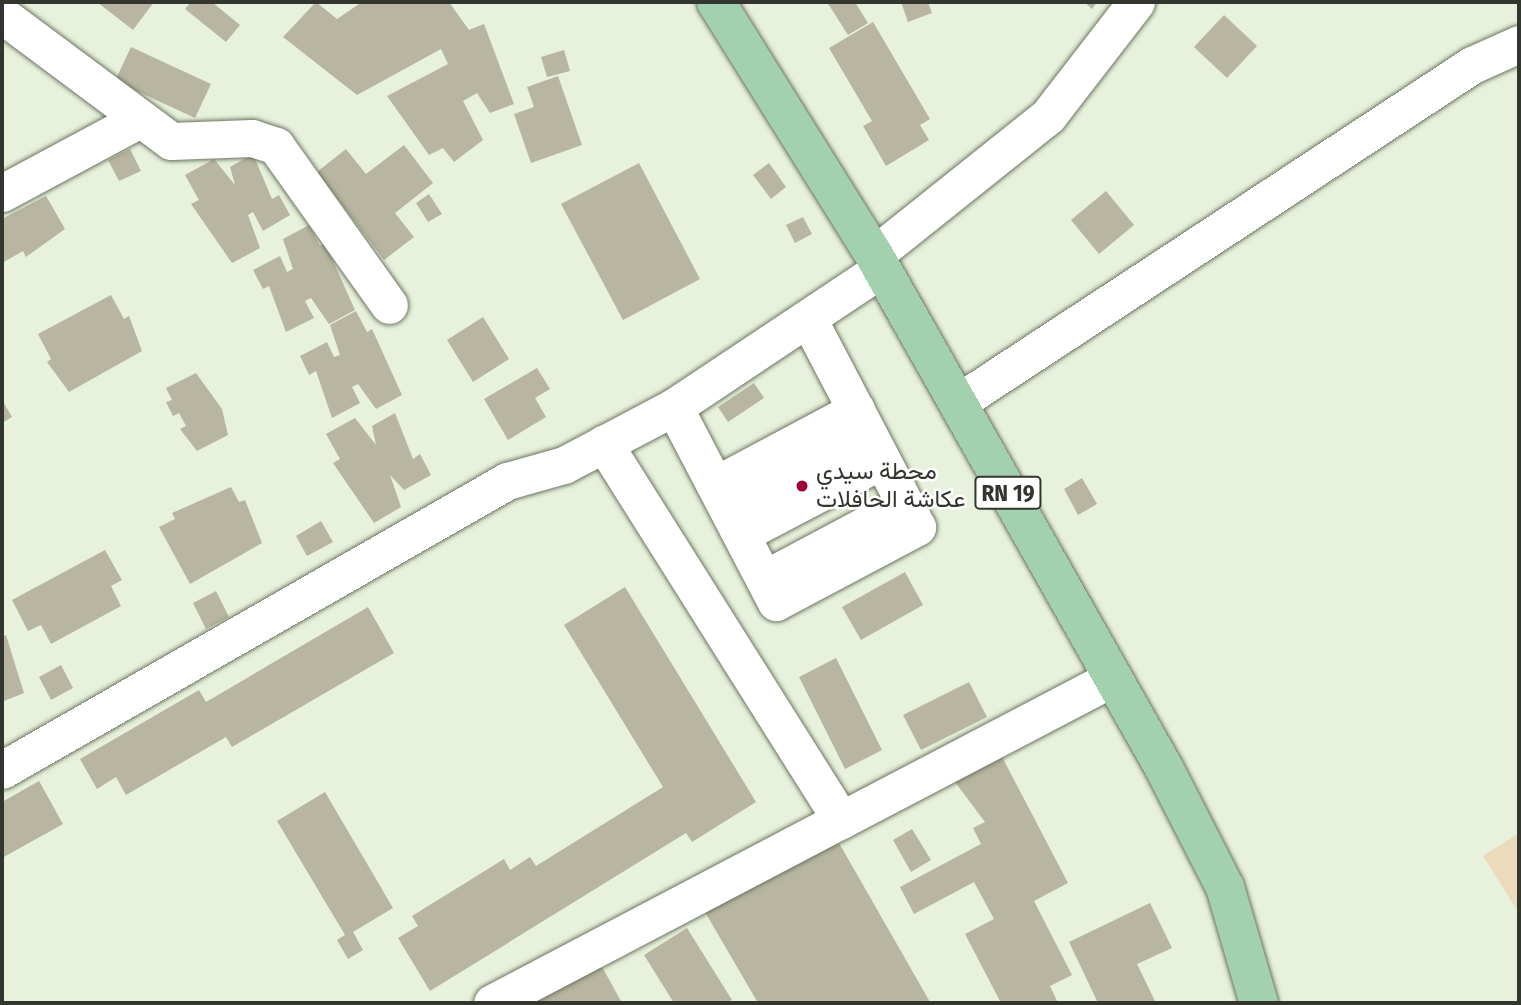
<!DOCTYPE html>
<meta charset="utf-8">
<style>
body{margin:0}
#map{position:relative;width:1521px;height:1005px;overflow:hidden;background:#e7f1db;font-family:"Fira Sans Condensed",Vazirmatn,sans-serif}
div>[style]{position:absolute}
.green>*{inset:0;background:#ecdabc}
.building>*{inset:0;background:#b8b6a0}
.roads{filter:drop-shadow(0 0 2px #6d7562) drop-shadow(0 0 2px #6d7562)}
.minor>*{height:37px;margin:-18.5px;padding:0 18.5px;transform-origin:18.5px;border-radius:18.5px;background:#fff}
.major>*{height:38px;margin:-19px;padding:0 19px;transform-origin:19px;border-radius:19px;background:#a3d0ad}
.dots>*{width:19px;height:19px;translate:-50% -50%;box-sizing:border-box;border:4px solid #fff;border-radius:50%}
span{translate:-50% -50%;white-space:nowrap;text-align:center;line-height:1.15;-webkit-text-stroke:5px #fff;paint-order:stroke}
.shield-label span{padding:2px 5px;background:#fff;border:2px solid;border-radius:5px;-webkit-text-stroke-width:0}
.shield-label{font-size:23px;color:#32362e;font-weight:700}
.poi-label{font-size:24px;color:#32362e}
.left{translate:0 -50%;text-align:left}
.frame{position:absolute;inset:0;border:4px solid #32362e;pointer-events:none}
</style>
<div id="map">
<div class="green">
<i style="clip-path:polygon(1519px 833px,1519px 913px,1483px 856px)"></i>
</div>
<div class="building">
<i style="clip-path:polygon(97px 2px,154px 2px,133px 30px)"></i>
<i style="clip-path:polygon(191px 2px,212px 2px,240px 25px,226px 42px,185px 9px)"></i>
<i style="clip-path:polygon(316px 2px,337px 19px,362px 2px,449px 2px,469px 30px,484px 24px,514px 104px,490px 113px,477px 93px,463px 101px,483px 140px,454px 162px,443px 148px,429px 155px,387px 96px,448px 64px,441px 49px,357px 95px,283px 37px)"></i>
<i style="clip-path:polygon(827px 2px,855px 2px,868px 23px,848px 35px)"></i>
<i style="clip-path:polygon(901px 2px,928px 2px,932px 13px,908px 22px)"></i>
<i style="clip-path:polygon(1084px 2px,1097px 2px,1092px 9px)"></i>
<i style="clip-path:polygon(1224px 15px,1257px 46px,1227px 78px,1194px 47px)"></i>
<i style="clip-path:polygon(873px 22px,930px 119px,920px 125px,929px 140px,886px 166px,863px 126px,872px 121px,829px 48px)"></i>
<i style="clip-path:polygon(131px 47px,211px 84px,195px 118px,115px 81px)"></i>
<i style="clip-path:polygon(564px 50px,570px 71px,547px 77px,541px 57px)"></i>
<i style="clip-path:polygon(558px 76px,582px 145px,531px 163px,514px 114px,534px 107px,527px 87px)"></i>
<i style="clip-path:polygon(404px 145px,433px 183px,395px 213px,414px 237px,384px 260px,317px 172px,346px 149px,366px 174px)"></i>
<i style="clip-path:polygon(130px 149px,141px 171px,119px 181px,108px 160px)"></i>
<i style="clip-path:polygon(253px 154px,272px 199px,279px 195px,290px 215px,263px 231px,253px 212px,248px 215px,260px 248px,232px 263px,191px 204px,199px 200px,185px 175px,214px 159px,235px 185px,230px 167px)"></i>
<i style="clip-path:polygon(639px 163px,700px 279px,623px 320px,561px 204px)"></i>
<i style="clip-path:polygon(769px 163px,786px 187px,771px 199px,753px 175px)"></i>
<i style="clip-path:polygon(1106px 191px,1134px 225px,1099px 254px,1071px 220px)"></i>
<i style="clip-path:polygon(429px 194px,442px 214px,428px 222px,416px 203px)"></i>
<i style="clip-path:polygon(46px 196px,65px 229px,26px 257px,23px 251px,2px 263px,2px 219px)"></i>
<i style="clip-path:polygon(803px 217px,812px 234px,795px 243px,786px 225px)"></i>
<i style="clip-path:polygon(309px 225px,320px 246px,325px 243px,355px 310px,329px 324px,311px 298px,305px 301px,314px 318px,286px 332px,269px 286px,263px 289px,253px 270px,280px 256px,287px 272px,293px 269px,283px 239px)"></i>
<i style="clip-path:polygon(111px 295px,124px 319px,129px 316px,142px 351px,69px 392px,47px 362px,51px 359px,38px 334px)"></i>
<i style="clip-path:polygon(356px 311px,367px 332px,372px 329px,402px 395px,376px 409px,358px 384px,352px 387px,360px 403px,332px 418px,316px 371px,309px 375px,300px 356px,327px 342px,334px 357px,340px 355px,330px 325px)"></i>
<i style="clip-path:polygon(483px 317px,509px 359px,473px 382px,447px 340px)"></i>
<i style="clip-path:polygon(537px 368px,550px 389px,535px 398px,546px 417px,508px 440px,484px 399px)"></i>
<i style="clip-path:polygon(196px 373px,222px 409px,228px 435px,197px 451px,180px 429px,186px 426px,179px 413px,173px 416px,166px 402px,172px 400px,166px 388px)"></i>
<i style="clip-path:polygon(754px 383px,764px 398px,728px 422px,718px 407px)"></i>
<i style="clip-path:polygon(2px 400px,12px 417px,2px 423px)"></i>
<i style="clip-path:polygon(395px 413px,413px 459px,420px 454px,431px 475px,404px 490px,390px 475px,401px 507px,374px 523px,333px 463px,340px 459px,326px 434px,355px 418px,376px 445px,372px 426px)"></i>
<i style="clip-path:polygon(1082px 478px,1097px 504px,1078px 515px,1064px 489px)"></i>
<i style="clip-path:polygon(231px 487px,239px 502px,245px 500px,262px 543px,190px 584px,159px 527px,175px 519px,172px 513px)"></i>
<i style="clip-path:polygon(321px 521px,333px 542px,307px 556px,296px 536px)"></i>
<i style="clip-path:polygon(105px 550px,122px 580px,111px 586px,121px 606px,51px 644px,41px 625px,28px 631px,12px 600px)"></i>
<i style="clip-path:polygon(905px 572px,923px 605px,861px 640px,842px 607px)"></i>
<i style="clip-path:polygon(625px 587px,756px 802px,692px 842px,686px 833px,430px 991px,398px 938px,418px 926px,412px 916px,504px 859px,510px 870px,530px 857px,536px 866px,663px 787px,564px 625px)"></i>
<i style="clip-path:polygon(216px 591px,229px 617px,206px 629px,193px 603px)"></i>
<i style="clip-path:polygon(368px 607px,394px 653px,232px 747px,226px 737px,126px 795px,116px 777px,97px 789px,80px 759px,199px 690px,206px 702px)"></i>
<i style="clip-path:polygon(6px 635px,24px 693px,4px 701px,2px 637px)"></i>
<i style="clip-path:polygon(836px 658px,882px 750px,845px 769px,799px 677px)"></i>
<i style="clip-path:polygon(61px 665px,73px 688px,51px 700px,39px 677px)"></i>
<i style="clip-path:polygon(969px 682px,987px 717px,921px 750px,903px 715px)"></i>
<i style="clip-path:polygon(1000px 753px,1068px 883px,1034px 901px,1072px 975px,1050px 986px,1058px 1003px,1001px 1003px,965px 934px,994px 919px,974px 882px,914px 914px,900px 887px,981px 844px,973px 828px,985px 822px,952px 778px)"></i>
<i style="clip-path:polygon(39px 781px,63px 824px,2px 858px,2px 802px)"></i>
<i style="clip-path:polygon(325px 792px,393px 908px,353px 932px,363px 950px,348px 959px,337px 940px,345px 935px,277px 821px)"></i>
<i style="clip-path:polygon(912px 829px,931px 860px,911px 872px,893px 840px)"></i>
<i style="clip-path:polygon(835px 836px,930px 1002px,927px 1003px,758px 1003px,705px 912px)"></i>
<i style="clip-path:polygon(1150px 903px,1172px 948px,1137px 964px,1155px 1001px,1098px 1003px,1069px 942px)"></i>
<i style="clip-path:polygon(687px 928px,732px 1000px,726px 1003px,674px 1003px,644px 955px)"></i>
<i style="clip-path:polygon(595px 954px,622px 1003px,509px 1003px)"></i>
</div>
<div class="roads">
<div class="minor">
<i style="left:2px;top:15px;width:211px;rotate:36.7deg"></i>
<i style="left:171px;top:141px;width:81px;rotate:-2.1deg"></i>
<i style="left:252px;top:138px;width:25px;rotate:18deg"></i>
<i style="left:276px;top:146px;width:195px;rotate:54.6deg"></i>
<i style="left:2px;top:193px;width:157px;rotate:-28.2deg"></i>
<i style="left:874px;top:255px;width:223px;rotate:-38.6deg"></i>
<i style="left:1048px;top:116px;width:144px;rotate:-52.3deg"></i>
<i style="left:957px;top:403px;width:616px;rotate:-33.28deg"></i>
<i style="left:1472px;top:65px;width:51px;rotate:-24.1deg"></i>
<i style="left:674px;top:407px;width:220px;rotate:62.4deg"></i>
<i style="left:776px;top:602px;width:160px;rotate:-28deg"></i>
<i style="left:917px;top:527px;width:233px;rotate:-117.6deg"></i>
<i style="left:715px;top:485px;width:160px;rotate:-28deg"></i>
<i style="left:727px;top:508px;width:159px;rotate:-27.7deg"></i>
<i style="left:741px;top:534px;width:159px;rotate:-27.7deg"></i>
<i style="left:764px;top:579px;width:160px;rotate:-28deg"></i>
<i style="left:2px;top:770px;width:582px;rotate:-29.78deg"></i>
<i style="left:507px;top:481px;width:59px;rotate:-15.7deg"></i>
<i style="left:564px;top:465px;width:124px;rotate:-27.8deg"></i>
<i style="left:674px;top:407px;width:249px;rotate:-33.7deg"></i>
<i style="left:841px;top:820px;width:307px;rotate:-27.6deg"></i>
<i style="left:492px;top:1003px;width:394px;rotate:-27.7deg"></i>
<i style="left:841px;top:820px;width:445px;rotate:-122.2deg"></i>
</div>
<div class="major">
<i style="left:716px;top:2px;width:298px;rotate:58deg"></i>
<i style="left:874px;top:255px;width:589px;rotate:60.52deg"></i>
<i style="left:1164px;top:768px;width:134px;rotate:62.9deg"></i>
<i style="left:1225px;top:887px;width:121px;rotate:73.7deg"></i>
</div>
</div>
<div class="dots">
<i style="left:802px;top:486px;background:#a1023c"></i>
</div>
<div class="shield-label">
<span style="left:1008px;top:493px">RN 19</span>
</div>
<div class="poi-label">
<span class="left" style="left:816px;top:486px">محطة سيدي<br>عكاشة الحافلات</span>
</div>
<div class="frame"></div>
</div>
